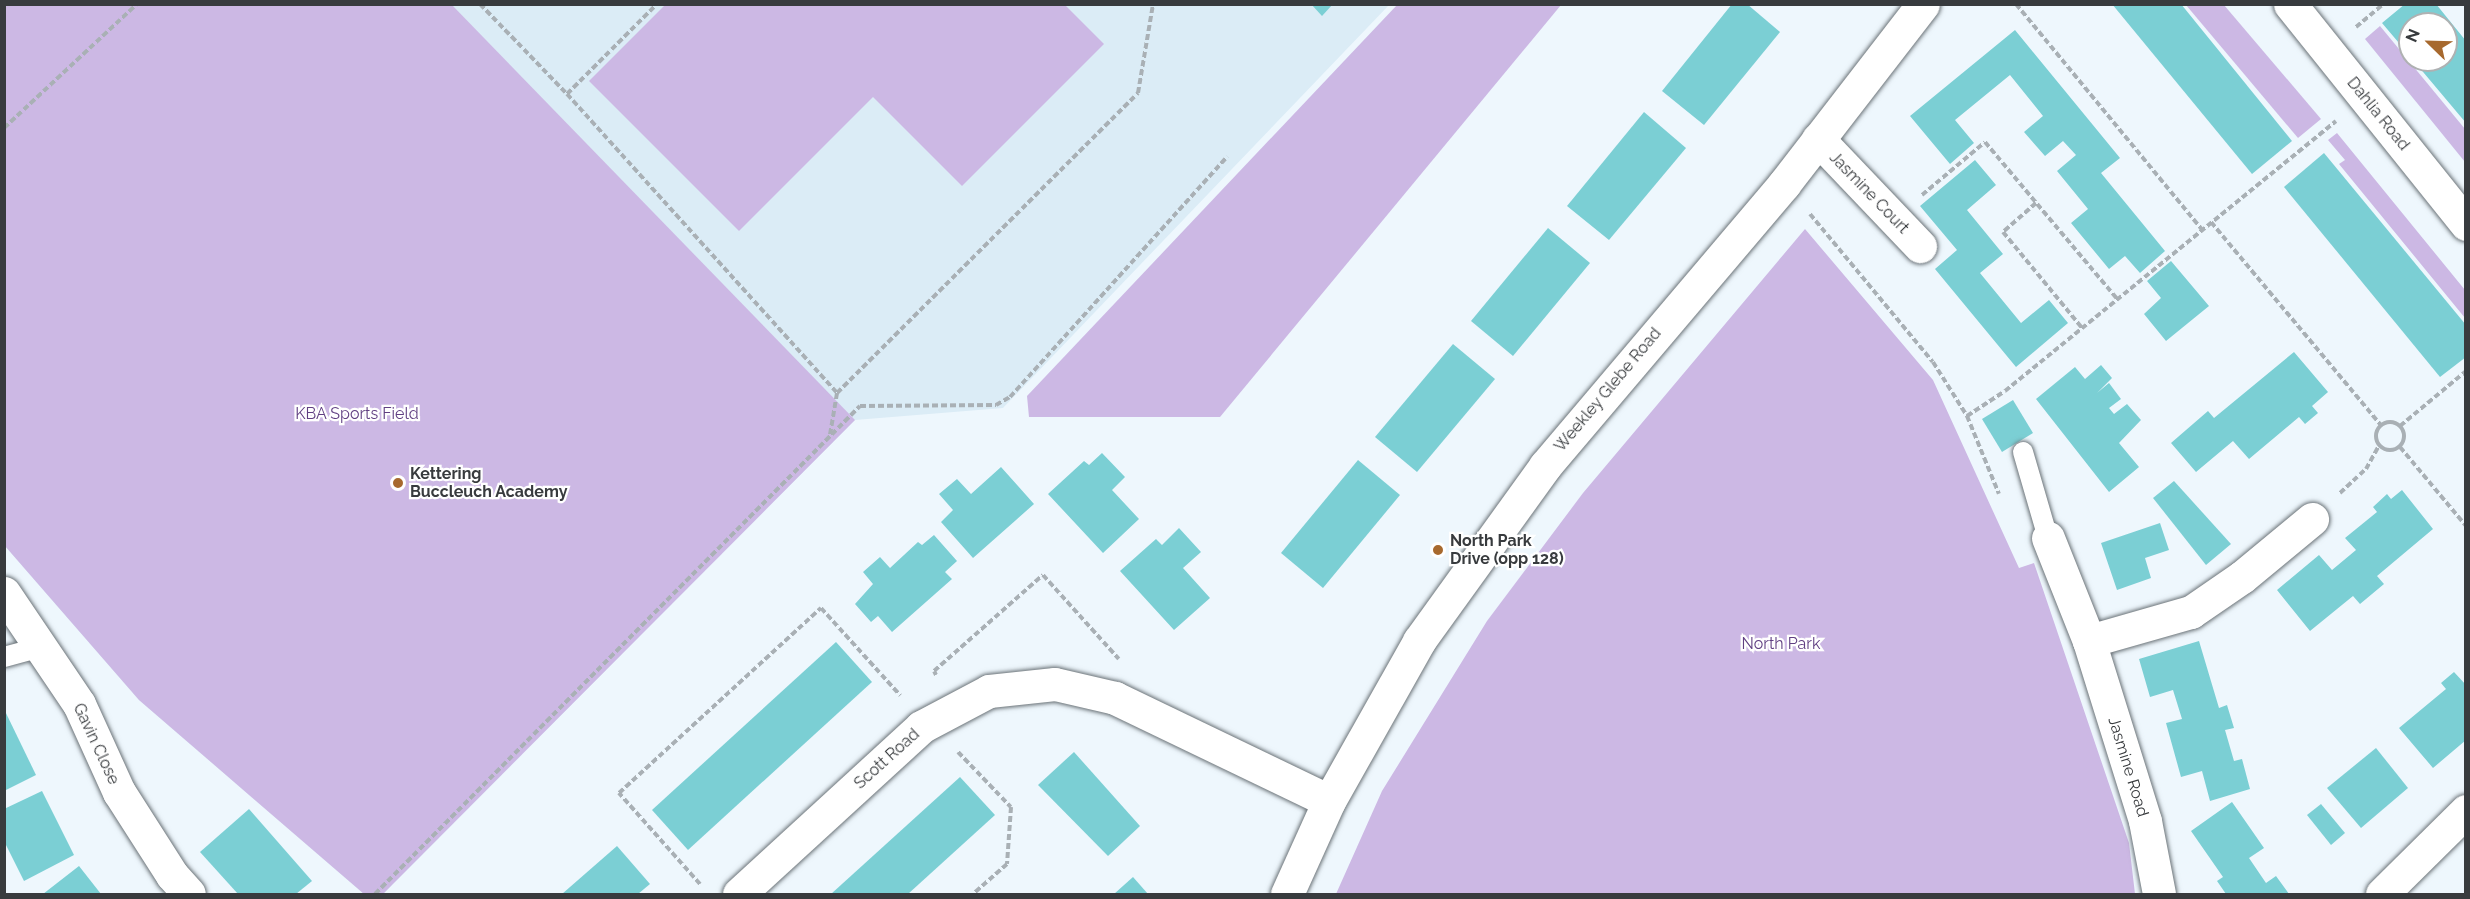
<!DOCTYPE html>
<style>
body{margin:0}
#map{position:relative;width:2470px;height:899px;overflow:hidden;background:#eef7fd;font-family:Raleway,sans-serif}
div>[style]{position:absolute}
.built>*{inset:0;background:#dbecf6}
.green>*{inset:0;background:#ccb8e4}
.building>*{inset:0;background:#7bcfd4}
.path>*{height:4px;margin-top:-2px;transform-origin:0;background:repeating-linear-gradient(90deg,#a9b0b5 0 6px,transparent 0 9px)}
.path>.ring{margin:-2px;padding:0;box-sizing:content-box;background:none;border:4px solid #a9b0b5;border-radius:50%}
.roads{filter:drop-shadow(0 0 2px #6b7378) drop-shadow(0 0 2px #6b7378)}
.lane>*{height:20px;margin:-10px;padding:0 10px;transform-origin:10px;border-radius:10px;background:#fff}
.street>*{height:33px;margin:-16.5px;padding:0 16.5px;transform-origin:16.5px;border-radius:16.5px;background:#fff}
.secondary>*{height:33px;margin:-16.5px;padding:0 16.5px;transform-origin:16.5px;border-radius:16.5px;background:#fff}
.dots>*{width:16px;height:16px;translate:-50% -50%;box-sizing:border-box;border:3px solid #fff;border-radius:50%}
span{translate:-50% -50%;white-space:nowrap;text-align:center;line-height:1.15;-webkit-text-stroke:4.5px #fff;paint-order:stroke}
.street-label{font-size:16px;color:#383b3e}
.park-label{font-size:16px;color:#603f82}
.poi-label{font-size:16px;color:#383b3e;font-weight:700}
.left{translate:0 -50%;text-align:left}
.frame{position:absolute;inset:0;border:6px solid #383b3e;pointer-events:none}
.north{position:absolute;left:2398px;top:12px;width:60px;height:60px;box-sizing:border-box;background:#fff;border:2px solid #afb1b2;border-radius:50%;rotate:293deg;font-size:16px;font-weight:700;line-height:24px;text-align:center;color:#383b3e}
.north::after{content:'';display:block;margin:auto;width:21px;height:27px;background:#a7692e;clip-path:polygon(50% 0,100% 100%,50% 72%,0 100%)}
</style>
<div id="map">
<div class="built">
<i style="clip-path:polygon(4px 5px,1389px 5px,1003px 408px,855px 420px,383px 894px,364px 894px,139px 700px,5px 546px)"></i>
</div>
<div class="green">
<i style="clip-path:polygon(4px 5px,452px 5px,855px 420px,383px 894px,364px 894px,139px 700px,5px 546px)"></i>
<i style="clip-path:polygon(665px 5px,1065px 5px,1104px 44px,962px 186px,873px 97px,739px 231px,589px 81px)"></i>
<i style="clip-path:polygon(1397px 5px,1561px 5px,1220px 417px,1029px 417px,1027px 396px)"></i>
<i style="clip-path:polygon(2186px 5px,2224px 5px,2321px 119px,2298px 138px)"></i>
<i style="clip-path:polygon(2380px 26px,2465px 129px,2465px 162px,2365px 39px)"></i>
<i style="clip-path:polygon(2337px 133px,2465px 290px,2465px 318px,2339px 164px,2345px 160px,2328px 140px)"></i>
<i style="clip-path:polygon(1805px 229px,1933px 380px,2019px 568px,2034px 563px,2129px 843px,2135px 894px,1336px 894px,1382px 791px,1487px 621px,1583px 493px)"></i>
</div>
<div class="building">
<i style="clip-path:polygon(1311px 4px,1333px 4px,1322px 16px)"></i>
<i style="clip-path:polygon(1732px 4px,1747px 4px,1780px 32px,1704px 125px,1662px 91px)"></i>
<i style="clip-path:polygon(2112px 4px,2181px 4px,2292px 141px,2252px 174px)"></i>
<i style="clip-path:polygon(2405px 4px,2436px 4px,2466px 41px,2466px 123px,2413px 60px,2446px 60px,2446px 24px,2410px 24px,2410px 56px,2382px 23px)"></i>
<i style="clip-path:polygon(2015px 30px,2120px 158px,2101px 173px,2165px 251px,2140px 273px,2125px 256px,2109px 269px,2071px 223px,2088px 209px,2057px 171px,2076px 155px,2063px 141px,2045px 156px,2024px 132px,2043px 116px,2010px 75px,1955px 120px,1974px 143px,1950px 164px,1910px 116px)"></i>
<i style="clip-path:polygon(1644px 112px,1686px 148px,1609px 240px,1567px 206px)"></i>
<i style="clip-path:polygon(2324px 153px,2466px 325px,2466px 357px,2440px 377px,2284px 187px)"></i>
<i style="clip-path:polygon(1975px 160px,1996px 185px,1967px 210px,2003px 254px,1980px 273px,2021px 323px,2049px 300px,2068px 323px,2016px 367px,1935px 269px,1957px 250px,1920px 206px)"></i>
<i style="clip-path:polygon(1548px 228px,1590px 263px,1513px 356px,1471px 321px)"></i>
<i style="clip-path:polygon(2171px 261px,2209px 306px,2166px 341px,2144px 314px,2161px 298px,2147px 281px)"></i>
<i style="clip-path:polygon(1453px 344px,1495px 379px,1417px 472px,1375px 437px)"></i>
<i style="clip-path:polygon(2294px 352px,2328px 392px,2312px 406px,2318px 413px,2305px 424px,2299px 417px,2249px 459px,2233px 441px,2196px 472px,2171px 443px,2208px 411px,2214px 418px)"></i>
<i style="clip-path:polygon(2101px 365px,2112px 378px,2097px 393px,2109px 383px,2121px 399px,2109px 408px,2114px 414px,2127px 404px,2141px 420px,2119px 443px,2139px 467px,2109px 492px,2036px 399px,2075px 367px,2085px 379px)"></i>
<i style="clip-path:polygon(2013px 400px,2033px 433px,2002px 452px,1982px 419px)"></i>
<i style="clip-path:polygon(1102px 453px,1125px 477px,1112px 490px,1139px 519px,1103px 553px,1048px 494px,1084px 461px,1089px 465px)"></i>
<i style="clip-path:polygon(1358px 460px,1400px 495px,1323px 588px,1281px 553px)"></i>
<i style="clip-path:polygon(1001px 467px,1034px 504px,973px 558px,941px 522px,953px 510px,939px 494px,957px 479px,971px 494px)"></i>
<i style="clip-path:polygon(2174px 481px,2231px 544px,2206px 565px,2153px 498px)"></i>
<i style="clip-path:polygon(2402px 490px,2433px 529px,2377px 576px,2384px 584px,2360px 604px,2353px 596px,2310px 631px,2277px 590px,2319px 555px,2332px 570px,2356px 550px,2345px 538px,2377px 512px,2373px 507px,2387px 494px,2391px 499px)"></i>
<i style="clip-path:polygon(2160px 523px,2169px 550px,2145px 558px,2151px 578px,2117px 590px,2101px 543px)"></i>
<i style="clip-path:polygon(1179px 528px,1201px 552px,1183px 568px,1210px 598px,1174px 630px,1120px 571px,1156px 539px,1162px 545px)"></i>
<i style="clip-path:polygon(934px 535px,957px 561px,945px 572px,952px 579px,892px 632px,878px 616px,871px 622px,855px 604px,873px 584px,863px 572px,880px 557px,890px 568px,918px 542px,922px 545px)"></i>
<i style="clip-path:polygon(2199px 641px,2219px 708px,2227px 705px,2234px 728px,2225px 730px,2234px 761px,2242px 759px,2250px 789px,2210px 801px,2202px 771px,2181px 777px,2166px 723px,2182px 719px,2173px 690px,2150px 697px,2139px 659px)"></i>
<i style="clip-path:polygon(836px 642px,872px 682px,688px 850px,652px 810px)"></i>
<i style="clip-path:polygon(2454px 672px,2466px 685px,2466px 740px,2433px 768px,2399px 728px,2446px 689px,2441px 683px)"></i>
<i style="clip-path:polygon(4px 709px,36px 775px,4px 791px)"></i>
<i style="clip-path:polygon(2376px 748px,2408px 788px,2361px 828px,2327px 788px)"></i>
<i style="clip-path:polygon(1074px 752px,1140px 826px,1108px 856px,1038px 785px)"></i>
<i style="clip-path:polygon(960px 777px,995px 815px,908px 894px,831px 894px)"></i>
<i style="clip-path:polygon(42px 791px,74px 855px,24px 881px,4px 841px,4px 809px)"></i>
<i style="clip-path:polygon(2232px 802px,2264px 848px,2249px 858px,2266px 883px,2276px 876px,2289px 894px,2226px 894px,2217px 881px,2223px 877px,2191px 831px)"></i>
<i style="clip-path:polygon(2321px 804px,2345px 833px,2331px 845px,2307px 815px)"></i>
<i style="clip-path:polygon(249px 809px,312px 881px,296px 894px,238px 894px,200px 852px)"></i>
<i style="clip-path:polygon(617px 846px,650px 884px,638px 894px,562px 894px)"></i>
<i style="clip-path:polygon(79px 866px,101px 894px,43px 894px)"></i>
<i style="clip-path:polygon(1133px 877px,1148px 894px,1114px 894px)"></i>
</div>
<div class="path">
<i style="left:480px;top:4px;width:125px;rotate:46deg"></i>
<i style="left:567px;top:94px;width:403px;rotate:47.9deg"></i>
<i style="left:837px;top:393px;width:43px;rotate:99.5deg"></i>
<i style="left:2016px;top:4px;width:293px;rotate:50.5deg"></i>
<i style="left:2356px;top:27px;width:35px;rotate:-40deg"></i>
<i style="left:567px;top:94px;width:127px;rotate:-45deg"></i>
<i style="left:4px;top:128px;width:182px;rotate:-43deg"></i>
<i style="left:1922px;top:195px;width:82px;rotate:-40.1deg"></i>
<i style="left:1985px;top:142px;width:205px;rotate:49.9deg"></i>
<i style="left:2036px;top:203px;width:44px;rotate:138.7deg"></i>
<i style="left:2003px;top:232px;width:124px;rotate:50.5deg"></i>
<i style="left:1810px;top:214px;width:192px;rotate:50.3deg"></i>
<i style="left:1933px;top:362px;width:64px;rotate:57.8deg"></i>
<i style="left:1967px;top:416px;width:84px;rotate:67.7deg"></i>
<i style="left:2211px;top:222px;width:265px;rotate:50.1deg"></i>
<i style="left:837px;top:393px;width:425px;rotate:-44.9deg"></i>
<i style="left:1138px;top:93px;width:90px;rotate:-80.4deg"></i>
<i style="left:1967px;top:416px;width:45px;rotate:-33.3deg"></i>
<i style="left:2005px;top:391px;width:427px;rotate:-39.2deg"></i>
<i class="ring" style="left:2376px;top:422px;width:24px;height:24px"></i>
<i style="left:2400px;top:426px;width:86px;rotate:-39.8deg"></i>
<i style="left:2400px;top:447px;width:103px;rotate:50.1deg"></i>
<i style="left:2340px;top:493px;width:35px;rotate:-43deg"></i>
<i style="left:2366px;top:469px;width:26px;rotate:-61deg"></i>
<i style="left:936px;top:675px;width:4px;rotate:-117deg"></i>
<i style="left:934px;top:671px;width:145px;rotate:-41.4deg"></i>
<i style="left:1043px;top:575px;width:113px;rotate:47.9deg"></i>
<i style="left:958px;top:752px;width:76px;rotate:46.1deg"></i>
<i style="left:1011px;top:807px;width:57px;rotate:94deg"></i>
<i style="left:1007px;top:864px;width:45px;rotate:138.6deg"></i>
<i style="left:700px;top:884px;width:122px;rotate:-131.7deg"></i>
<i style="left:619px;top:793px;width:274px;rotate:-42.5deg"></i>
<i style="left:821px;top:608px;width:118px;rotate:47.8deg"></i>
<i style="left:375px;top:894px;width:688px;rotate:-45.18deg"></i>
<i style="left:860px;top:406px;width:136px;rotate:-0.4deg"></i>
<i style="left:996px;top:405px;width:16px;rotate:-30deg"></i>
<i style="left:1010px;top:397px;width:324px;rotate:-47.9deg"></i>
</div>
<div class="roads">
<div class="lane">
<i style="left:2023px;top:452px;width:90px;rotate:73.8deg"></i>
<i style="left:4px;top:657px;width:38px;rotate:-15deg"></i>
</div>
<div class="street">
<i style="left:2290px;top:4px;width:282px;rotate:51.3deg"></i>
<i style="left:1818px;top:139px;width:148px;rotate:46.4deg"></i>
<i style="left:2048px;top:538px;width:111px;rotate:68.3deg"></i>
<i style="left:2089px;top:641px;width:189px;rotate:72.7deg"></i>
<i style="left:2145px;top:821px;width:74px;rotate:79.1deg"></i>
<i style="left:4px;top:593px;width:134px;rotate:56deg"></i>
<i style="left:79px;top:704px;width:97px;rotate:65.6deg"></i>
<i style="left:119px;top:792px;width:98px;rotate:57.4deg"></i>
<i style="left:172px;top:875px;width:25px;rotate:48deg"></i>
<i style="left:2089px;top:641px;width:106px;rotate:-15.9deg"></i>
<i style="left:2191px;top:612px;width:62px;rotate:-34.5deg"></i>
<i style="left:2242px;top:577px;width:91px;rotate:-39.6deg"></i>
<i style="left:739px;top:894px;width:247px;rotate:-42.5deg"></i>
<i style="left:921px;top:727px;width:77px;rotate:-27.9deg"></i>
<i style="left:989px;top:691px;width:66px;rotate:-6.1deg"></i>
<i style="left:1055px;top:684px;width:62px;rotate:13.1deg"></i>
<i style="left:1115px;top:698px;width:237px;rotate:25.7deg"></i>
<i style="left:2382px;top:894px;width:118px;rotate:-44.7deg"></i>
</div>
<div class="secondary">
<i style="left:1287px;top:894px;width:102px;rotate:-65.7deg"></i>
<i style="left:1329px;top:801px;width:184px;rotate:-60.6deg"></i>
<i style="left:1419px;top:641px;width:216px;rotate:-54.2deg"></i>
<i style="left:1545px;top:466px;width:370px;rotate:-49.7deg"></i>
<i style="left:1784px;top:184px;width:227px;rotate:-52.3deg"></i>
</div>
</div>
<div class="dots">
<i style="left:398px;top:483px;background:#a7692e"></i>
<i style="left:1438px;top:550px;background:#a7692e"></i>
</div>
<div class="street-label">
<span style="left:2378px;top:114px;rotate:51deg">Dahlia Road</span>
<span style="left:1869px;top:193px;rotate:46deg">Jasmine Court</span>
<span style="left:1608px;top:390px;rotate:-50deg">Weekley Glebe Road</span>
<span style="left:96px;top:744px;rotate:65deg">Gavin Close</span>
<span style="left:887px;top:759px;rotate:-42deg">Scott Road</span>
<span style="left:2128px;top:767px;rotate:73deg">Jasmine Road</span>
</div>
<div class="park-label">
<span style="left:357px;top:414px">KBA Sports Field</span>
<span style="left:1781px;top:644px">North Park</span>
</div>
<div class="poi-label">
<span class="left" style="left:410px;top:483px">Kettering<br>Buccleuch Academy</span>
<span class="left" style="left:1450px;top:550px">North Park<br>Drive (opp 128)</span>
</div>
<div class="frame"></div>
<div class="north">N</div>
</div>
